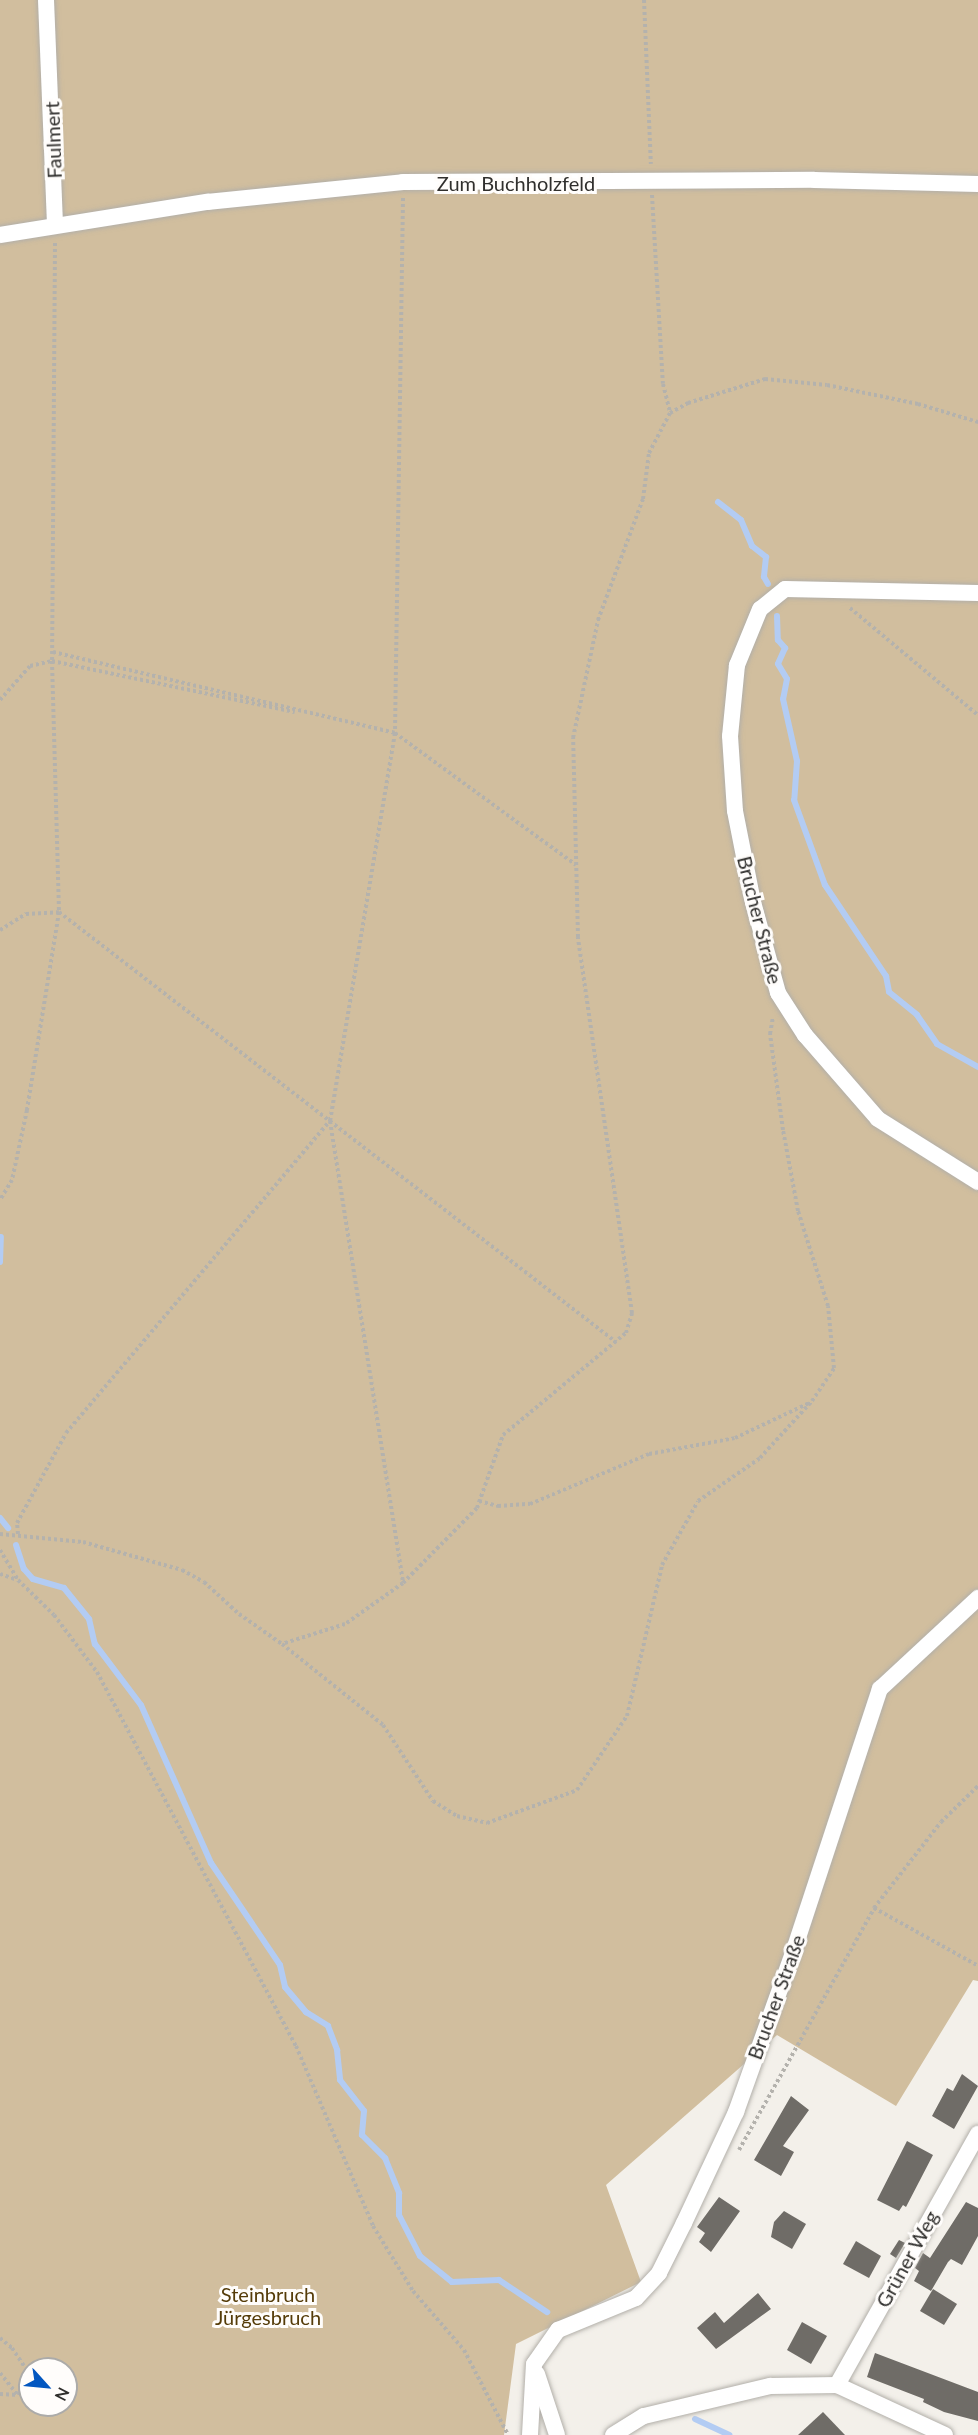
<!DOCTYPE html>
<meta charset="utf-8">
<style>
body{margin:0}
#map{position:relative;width:978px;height:2435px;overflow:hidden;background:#f3f0ea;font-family:Lato,sans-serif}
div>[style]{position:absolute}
.green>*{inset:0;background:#d1be9e}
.stream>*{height:6px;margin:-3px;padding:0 3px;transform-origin:3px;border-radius:3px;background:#b3ccf3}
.building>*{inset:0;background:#6f6c67}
.path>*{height:4px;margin-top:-2px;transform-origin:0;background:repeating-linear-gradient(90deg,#b4b2ad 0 3px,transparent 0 6px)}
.roads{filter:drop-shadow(0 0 2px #b2afa9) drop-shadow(0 0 2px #b2afa9)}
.street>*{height:16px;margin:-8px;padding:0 8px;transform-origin:8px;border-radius:8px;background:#fff}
span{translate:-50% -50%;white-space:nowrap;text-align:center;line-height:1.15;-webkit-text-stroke:6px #fffdfb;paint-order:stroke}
.street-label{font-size:20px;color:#302f2d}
.park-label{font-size:20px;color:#553c09}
.north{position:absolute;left:18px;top:2357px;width:60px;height:60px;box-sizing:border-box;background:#fffdfb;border:2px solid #acaba9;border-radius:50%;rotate:117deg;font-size:16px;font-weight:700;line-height:24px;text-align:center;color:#302f2d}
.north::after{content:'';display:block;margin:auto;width:21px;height:27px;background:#0357c0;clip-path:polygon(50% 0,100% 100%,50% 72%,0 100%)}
</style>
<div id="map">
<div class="green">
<i style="clip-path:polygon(evenodd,0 0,978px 0,978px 1981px,973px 1980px,896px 2106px,777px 2035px,606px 2185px,641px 2282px,516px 2344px,504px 2435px,0 2435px,0 0,30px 2369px,66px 2369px,66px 2405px,30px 2405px,30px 2369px)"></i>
</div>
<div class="stream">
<i style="left:718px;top:502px;width:29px;rotate:38deg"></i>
<i style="left:741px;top:520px;width:28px;rotate:67deg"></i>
<i style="left:752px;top:546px;width:18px;rotate:38deg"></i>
<i style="left:766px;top:557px;width:20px;rotate:96deg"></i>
<i style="left:764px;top:577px;width:8px;rotate:60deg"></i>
<i style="left:777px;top:616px;width:24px;rotate:88deg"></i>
<i style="left:778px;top:640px;width:11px;rotate:49deg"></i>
<i style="left:785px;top:648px;width:17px;rotate:114deg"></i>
<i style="left:778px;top:664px;width:17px;rotate:59deg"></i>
<i style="left:787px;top:679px;width:20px;rotate:101deg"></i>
<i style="left:783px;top:699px;width:64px;rotate:77.3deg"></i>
<i style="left:797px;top:761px;width:39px;rotate:94deg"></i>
<i style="left:794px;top:800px;width:90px;rotate:70deg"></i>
<i style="left:825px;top:885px;width:110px;rotate:56.2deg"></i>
<i style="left:886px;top:976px;width:16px;rotate:79deg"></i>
<i style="left:889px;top:992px;width:36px;rotate:39deg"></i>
<i style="left:917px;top:1015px;width:35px;rotate:55deg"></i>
<i style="left:937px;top:1044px;width:47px;rotate:29.3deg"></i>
<i style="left:0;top:1262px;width:25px;rotate:-88deg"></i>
<i style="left:0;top:1518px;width:13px;rotate:51deg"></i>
<i style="left:16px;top:1545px;width:25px;rotate:72deg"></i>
<i style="left:24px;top:1569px;width:13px;rotate:48deg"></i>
<i style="left:33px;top:1579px;width:32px;rotate:16deg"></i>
<i style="left:64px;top:1588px;width:40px;rotate:51deg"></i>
<i style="left:89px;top:1619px;width:26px;rotate:77deg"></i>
<i style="left:95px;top:1644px;width:76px;rotate:53deg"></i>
<i style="left:141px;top:1705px;width:173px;rotate:66.1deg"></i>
<i style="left:211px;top:1863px;width:123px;rotate:55.9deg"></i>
<i style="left:280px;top:1965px;width:23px;rotate:77deg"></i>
<i style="left:285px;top:1987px;width:33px;rotate:50deg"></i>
<i style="left:306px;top:2012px;width:26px;rotate:32deg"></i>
<i style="left:328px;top:2026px;width:26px;rotate:69deg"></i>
<i style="left:337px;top:2050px;width:30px;rotate:84deg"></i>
<i style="left:340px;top:2080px;width:39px;rotate:52deg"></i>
<i style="left:364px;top:2111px;width:24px;rotate:95deg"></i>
<i style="left:362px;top:2135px;width:33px;rotate:45deg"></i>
<i style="left:385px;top:2158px;width:38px;rotate:68deg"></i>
<i style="left:399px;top:2193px;width:22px;rotate:90deg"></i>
<i style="left:399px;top:2215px;width:46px;rotate:62.9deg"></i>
<i style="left:420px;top:2256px;width:41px;rotate:39.1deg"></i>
<i style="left:452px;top:2282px;width:47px;rotate:-2.4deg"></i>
<i style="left:499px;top:2280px;width:58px;rotate:33.7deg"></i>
<i style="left:695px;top:2419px;width:38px;rotate:25deg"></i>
</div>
<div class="building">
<i style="clip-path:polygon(962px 2074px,978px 2086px,954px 2129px,932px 2116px,947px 2088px,953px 2091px)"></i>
<i style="clip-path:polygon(791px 2096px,809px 2110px,783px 2146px,794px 2152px,781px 2176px,754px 2160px)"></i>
<i style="clip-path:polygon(907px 2141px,933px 2155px,906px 2207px,903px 2205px,899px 2211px,877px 2200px)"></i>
<i style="clip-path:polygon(719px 2197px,740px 2211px,711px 2252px,699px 2242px,705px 2233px,697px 2227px)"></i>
<i style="clip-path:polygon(966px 2202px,978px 2208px,978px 2236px,962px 2265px,951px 2259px,948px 2262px,931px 2291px,914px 2281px,919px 2271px,915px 2268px,923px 2253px,930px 2258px)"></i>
<i style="clip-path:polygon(784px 2211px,806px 2224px,792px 2249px,771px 2237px,774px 2222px)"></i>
<i style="clip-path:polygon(899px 2240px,905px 2243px,896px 2258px,890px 2254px)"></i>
<i style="clip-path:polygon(856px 2241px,881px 2256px,869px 2278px,843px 2264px)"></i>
<i style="clip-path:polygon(933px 2289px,957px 2304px,944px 2325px,920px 2311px)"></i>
<i style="clip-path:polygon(758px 2293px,771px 2309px,716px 2349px,697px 2328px,715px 2312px,724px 2323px)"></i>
<i style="clip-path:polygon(802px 2322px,827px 2336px,811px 2364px,787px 2350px)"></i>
<i style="clip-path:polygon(875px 2353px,978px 2392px,978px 2421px,944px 2412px,923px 2402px,924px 2399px,867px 2377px)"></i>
<i style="clip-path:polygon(823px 2412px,845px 2435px,798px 2435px)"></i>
</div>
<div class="path">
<i style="left:644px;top:0;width:164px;rotate:87.6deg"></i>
<i style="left:652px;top:195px;width:189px;rotate:86.7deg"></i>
<i style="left:663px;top:384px;width:30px;rotate:76deg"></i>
<i style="left:403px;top:198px;width:535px;rotate:90.86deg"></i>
<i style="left:395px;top:733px;width:393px;rotate:99.5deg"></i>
<i style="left:330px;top:1121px;width:468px;rotate:81deg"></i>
<i style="left:403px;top:1583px;width:71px;rotate:144.7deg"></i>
<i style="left:345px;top:1624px;width:66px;rotate:162.4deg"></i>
<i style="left:282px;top:1644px;width:129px;rotate:38.7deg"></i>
<i style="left:383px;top:1725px;width:91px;rotate:56.7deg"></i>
<i style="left:433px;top:1801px;width:28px;rotate:32deg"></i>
<i style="left:457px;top:1816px;width:31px;rotate:13deg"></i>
<i style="left:487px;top:1823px;width:96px;rotate:-20.1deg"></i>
<i style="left:577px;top:1790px;width:89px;rotate:-56deg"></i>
<i style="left:627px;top:1716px;width:155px;rotate:-76.9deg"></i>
<i style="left:662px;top:1565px;width:73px;rotate:-60.6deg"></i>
<i style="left:698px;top:1501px;width:75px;rotate:-34.7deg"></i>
<i style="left:760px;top:1458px;width:77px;rotate:-47.6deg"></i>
<i style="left:812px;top:1401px;width:40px;rotate:-56deg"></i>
<i style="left:834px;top:1368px;width:62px;rotate:-95.5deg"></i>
<i style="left:828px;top:1306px;width:100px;rotate:-107.5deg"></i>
<i style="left:798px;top:1211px;width:82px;rotate:-100.5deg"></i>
<i style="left:783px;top:1130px;width:97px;rotate:-97.7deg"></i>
<i style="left:770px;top:1034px;width:17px;rotate:-80deg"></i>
<i style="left:55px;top:243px;width:418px;rotate:90.4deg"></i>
<i style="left:52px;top:661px;width:251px;rotate:88.4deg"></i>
<i style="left:59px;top:912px;width:704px;rotate:37.67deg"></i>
<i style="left:850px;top:608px;width:167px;rotate:39.9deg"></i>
<i style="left:53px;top:652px;width:351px;rotate:13.3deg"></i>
<i style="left:395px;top:733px;width:224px;rotate:36.1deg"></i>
<i style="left:0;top:700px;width:45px;rotate:-48.6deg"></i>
<i style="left:30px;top:666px;width:23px;rotate:-13deg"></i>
<i style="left:52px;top:661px;width:248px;rotate:11.9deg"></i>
<i style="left:0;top:930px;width:31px;rotate:-32deg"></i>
<i style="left:26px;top:914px;width:33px;rotate:-3deg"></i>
<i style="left:59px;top:912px;width:201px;rotate:99.2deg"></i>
<i style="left:27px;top:1110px;width:72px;rotate:102.1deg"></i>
<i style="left:12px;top:1180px;width:23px;rotate:121deg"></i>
<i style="left:479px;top:1501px;width:20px;rotate:15deg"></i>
<i style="left:498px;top:1506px;width:32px;rotate:-4deg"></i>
<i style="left:530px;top:1504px;width:129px;rotate:-22.8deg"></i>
<i style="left:649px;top:1454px;width:87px;rotate:-10.5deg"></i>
<i style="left:735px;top:1438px;width:82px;rotate:-25.3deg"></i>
<i style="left:0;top:1534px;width:83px;rotate:5.5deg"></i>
<i style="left:83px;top:1542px;width:103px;rotate:15.8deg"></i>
<i style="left:182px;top:1570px;width:25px;rotate:29deg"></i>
<i style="left:204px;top:1582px;width:47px;rotate:42.4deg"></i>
<i style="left:239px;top:1614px;width:52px;rotate:34.9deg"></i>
<i style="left:18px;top:1534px;width:11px;rotate:-95deg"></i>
<i style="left:17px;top:1523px;width:102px;rotate:-61.4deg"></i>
<i style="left:66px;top:1433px;width:409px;rotate:-49.8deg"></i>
<i style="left:0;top:1550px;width:35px;rotate:59deg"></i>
<i style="left:18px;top:1580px;width:50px;rotate:44.2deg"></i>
<i style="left:54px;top:1615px;width:71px;rotate:53deg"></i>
<i style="left:97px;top:1672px;width:424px;rotate:62deg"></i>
<i style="left:296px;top:2046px;width:196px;rotate:66.8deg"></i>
<i style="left:373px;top:2226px;width:76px;rotate:58.4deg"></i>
<i style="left:413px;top:2291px;width:78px;rotate:49.2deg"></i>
<i style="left:464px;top:2350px;width:96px;rotate:62.6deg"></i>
<i style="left:0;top:1574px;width:18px;rotate:19deg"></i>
<i style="left:403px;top:1583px;width:105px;rotate:-45.4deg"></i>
<i style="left:477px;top:1508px;width:77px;rotate:-70.4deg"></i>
<i style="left:503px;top:1435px;width:160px;rotate:-39.7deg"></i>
<i style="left:626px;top:1333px;width:21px;rotate:-73deg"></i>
<i style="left:632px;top:1313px;width:380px;rotate:-98.2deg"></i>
<i style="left:578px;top:937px;width:199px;rotate:-91.4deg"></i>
<i style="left:573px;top:738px;width:121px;rotate:-78deg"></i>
<i style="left:598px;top:620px;width:129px;rotate:-69.6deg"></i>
<i style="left:643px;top:499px;width:46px;rotate:-82.6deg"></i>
<i style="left:649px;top:453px;width:45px;rotate:-62.3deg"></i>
<i style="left:670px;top:413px;width:21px;rotate:-29deg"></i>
<i style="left:688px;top:403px;width:81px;rotate:-17.3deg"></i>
<i style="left:765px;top:379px;width:62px;rotate:5.5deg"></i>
<i style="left:827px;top:385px;width:93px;rotate:11.8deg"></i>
<i style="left:918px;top:404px;width:63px;rotate:16.7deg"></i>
<i style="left:874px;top:1908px;width:119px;rotate:29.1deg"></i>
<i style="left:739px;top:2150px;width:277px;rotate:-60.8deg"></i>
<i style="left:874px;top:1908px;width:109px;rotate:-52.1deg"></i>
<i style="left:941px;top:1822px;width:52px;rotate:-44.2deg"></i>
<i style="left:0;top:2338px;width:16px;rotate:40deg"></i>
<i style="left:12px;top:2348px;width:32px;rotate:56deg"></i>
<i style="left:0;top:2373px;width:28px;rotate:51deg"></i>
<i style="left:0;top:2394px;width:18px;rotate:3deg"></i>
<i style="left:18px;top:2395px;width:23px;rotate:-59deg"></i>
</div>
<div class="roads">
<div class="street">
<i style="left:46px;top:0;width:223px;rotate:87.7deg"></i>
<i style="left:0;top:235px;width:210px;rotate:-9.1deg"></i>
<i style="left:207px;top:202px;width:197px;rotate:-5.8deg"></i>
<i style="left:403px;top:182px;width:411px;rotate:-0.3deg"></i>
<i style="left:814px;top:180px;width:164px;rotate:1.4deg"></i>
<i style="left:978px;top:593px;width:193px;rotate:-178.8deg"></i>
<i style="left:785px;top:589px;width:32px;rotate:141deg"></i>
<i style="left:760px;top:609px;width:61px;rotate:112.3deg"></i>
<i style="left:737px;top:665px;width:71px;rotate:95.6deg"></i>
<i style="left:730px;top:736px;width:75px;rotate:86.2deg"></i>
<i style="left:735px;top:811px;width:93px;rotate:78.8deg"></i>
<i style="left:753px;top:902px;width:94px;rotate:74.6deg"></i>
<i style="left:778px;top:993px;width:50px;rotate:57.3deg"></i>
<i style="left:805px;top:1035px;width:111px;rotate:49deg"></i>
<i style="left:878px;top:1119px;width:118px;rotate:32.2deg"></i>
<i style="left:537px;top:2374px;width:64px;rotate:71.8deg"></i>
<i style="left:837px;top:2385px;width:288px;rotate:-60.7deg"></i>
<i style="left:530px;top:2435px;width:71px;rotate:-86.8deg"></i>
<i style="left:534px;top:2364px;width:42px;rotate:-54.8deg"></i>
<i style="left:558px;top:2330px;width:84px;rotate:-22.3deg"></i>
<i style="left:636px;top:2298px;width:34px;rotate:-47deg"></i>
<i style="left:659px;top:2273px;width:56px;rotate:-63.4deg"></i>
<i style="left:684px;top:2223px;width:123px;rotate:-64.9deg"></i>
<i style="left:736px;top:2112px;width:175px;rotate:-70.3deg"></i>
<i style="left:795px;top:1947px;width:272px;rotate:-71.8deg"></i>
<i style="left:880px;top:1689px;width:134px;rotate:-42.9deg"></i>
<i style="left:613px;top:2435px;width:36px;rotate:-32deg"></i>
<i style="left:644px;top:2416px;width:130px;rotate:-13.4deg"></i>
<i style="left:770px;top:2386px;width:67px;rotate:-0.9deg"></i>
<i style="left:837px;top:2385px;width:119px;rotate:24.8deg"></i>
</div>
</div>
<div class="street-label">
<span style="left:53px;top:140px;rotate:-92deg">Faulmert</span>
<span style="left:516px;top:183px">Zum Buchholzfeld</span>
<span style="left:760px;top:920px;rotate:76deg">Brucher Straße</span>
<span style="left:776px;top:1997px;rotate:-70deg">Brucher Straße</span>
<span style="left:907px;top:2259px;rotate:-61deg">Grüner Weg</span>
</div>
<div class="park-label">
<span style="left:268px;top:2306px">Steinbruch<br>Jürgesbruch</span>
</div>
<div class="north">N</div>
</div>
